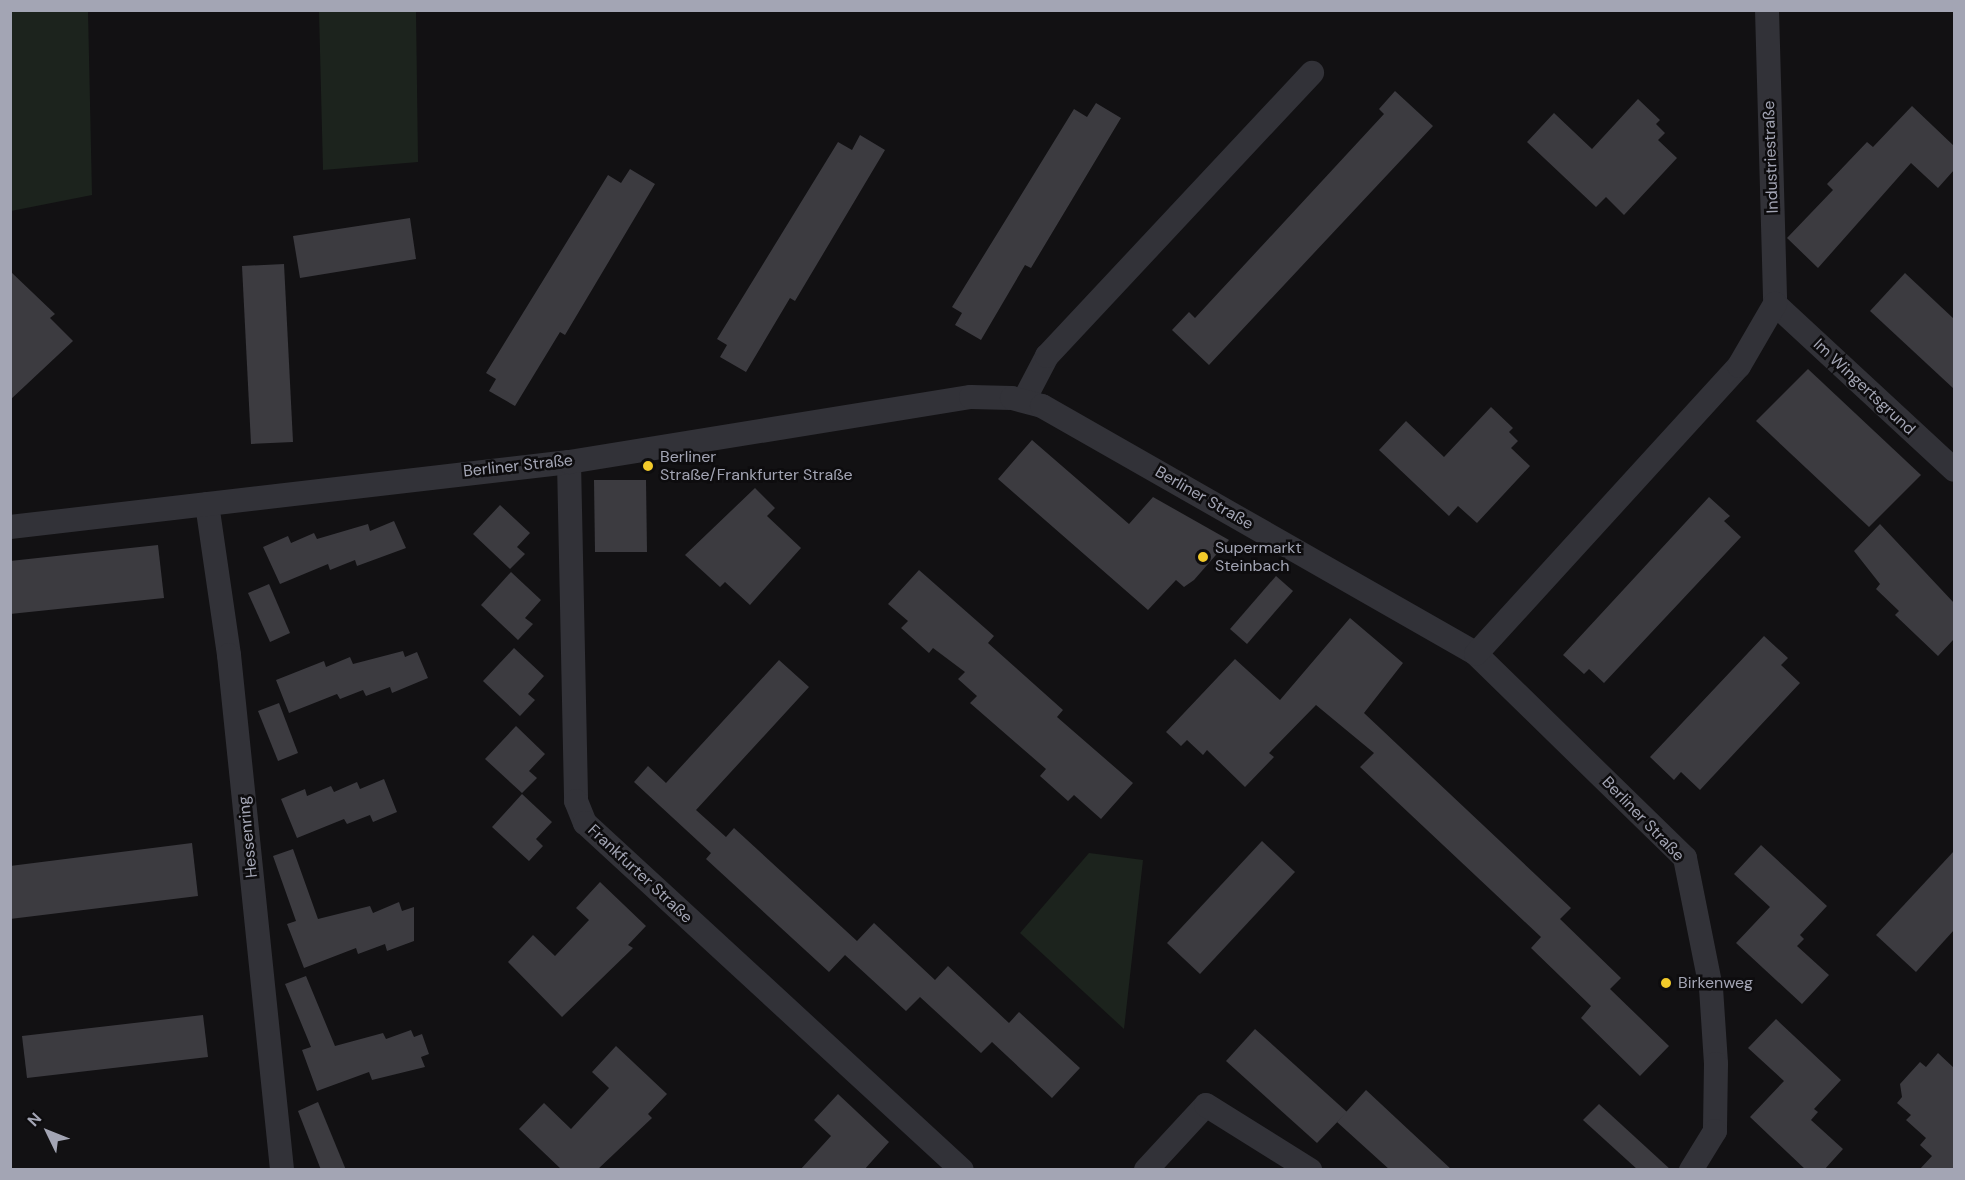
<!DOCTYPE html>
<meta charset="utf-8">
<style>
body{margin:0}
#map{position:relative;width:1965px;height:1180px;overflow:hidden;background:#121113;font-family:"DM Sans",sans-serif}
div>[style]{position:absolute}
.green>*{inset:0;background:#1c231d}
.building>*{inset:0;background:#3c3b40}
.street>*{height:24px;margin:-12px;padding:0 12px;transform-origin:12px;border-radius:12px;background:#323238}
.dots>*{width:16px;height:16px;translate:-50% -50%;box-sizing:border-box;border:3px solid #0d0c0e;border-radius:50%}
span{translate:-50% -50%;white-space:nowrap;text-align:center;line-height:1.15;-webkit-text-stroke:5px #0d0c0e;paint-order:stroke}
.street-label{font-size:16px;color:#a3a5b4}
.poi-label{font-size:16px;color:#a3a5b4}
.left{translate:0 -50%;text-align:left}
.frame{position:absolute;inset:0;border:12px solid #a3a5b4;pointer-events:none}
.north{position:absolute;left:18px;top:1102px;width:60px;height:60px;-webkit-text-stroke:4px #0d0c0e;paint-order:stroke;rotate:313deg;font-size:16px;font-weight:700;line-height:24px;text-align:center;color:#a3a5b4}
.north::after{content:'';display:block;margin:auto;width:21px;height:27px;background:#a3a5b4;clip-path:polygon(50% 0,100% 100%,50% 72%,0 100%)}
</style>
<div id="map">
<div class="green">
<i style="clip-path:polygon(11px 10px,88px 11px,92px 195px,11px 211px)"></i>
<i style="clip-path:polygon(319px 11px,416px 11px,418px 162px,323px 170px)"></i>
<i style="clip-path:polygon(1089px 853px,1143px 860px,1124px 1029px,1020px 933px)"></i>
</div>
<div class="building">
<i style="clip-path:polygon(1395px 91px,1433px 126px,1209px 365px,1172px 330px,1189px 312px,1195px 318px,1285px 221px,1384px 114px,1379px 109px)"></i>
<i style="clip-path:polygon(1638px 99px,1660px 120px,1656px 124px,1665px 133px,1658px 140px,1677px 158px,1624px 215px,1606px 197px,1596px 207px,1527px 142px,1554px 113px,1592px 149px)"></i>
<i style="clip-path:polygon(1096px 103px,1121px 118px,1031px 268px,1025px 265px,981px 340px,955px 325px,962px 313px,952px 307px,1074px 109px,1087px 117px)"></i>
<i style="clip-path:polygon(1912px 106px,1954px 146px,1954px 170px,1938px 188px,1911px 163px,1818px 268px,1787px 238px,1833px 190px,1827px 184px,1867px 142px,1873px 147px)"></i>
<i style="clip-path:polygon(860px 135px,885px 150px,795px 301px,790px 298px,746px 372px,720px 357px,727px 345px,717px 339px,838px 142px,852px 150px)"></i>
<i style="clip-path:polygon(630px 169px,655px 184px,565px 335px,560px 332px,515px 406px,489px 391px,496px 379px,486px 373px,608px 175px,621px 183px)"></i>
<i style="clip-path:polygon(410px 218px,416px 259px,300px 278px,293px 236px)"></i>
<i style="clip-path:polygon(284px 264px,293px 442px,251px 444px,242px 266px)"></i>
<i style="clip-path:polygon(10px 271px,55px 314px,50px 318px,73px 341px,10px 400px)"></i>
<i style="clip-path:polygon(1905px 273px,1954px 319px,1954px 389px,1870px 311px)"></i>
<i style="clip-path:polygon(1808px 369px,1921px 475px,1869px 527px,1756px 421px)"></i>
<i style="clip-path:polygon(1491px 407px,1513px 428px,1509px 432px,1518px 441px,1511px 448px,1530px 466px,1477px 523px,1458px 506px,1449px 516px,1379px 450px,1406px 421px,1444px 457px)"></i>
<i style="clip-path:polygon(1032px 440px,1129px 524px,1153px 497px,1229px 540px,1194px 580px,1184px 587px,1176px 580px,1148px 610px,998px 479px)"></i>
<i style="clip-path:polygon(594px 480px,646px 480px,647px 552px,595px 552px)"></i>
<i style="clip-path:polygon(755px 488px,775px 508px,767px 516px,801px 548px,750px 605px,725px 582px,720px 587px,685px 555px)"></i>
<i style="clip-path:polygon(1709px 497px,1730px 516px,1724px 521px,1741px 537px,1604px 683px,1589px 669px,1584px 674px,1563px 655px)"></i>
<i style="clip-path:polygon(500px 505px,530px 533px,517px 547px,525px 554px,510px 569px,473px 534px)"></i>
<i style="clip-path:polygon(394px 521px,406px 548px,357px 566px,355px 560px,330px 570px,328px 564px,280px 584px,263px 547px,288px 536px,291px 543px,314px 533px,317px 539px,368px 524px,370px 531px)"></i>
<i style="clip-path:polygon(1880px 524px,1954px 603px,1954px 639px,1938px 656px,1895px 615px,1899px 611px,1876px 589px,1880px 584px,1854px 551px)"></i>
<i style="clip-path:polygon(158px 545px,164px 598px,10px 614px,10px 561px)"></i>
<i style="clip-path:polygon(919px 570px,994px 636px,988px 643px,1063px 710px,1057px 717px,1133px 783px,1101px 819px,1074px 795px,1068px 801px,1040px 776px,1046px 769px,970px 703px,977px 696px,958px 679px,965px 672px,933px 648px,929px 653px,901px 628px,908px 621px,888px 604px)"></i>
<i style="clip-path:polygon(511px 572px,541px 600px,525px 618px,533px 624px,518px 640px,481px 605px)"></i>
<i style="clip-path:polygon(1276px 576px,1293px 591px,1247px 644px,1230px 629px)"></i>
<i style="clip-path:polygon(269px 584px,290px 633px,270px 642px,248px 593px)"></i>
<i style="clip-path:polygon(1350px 618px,1403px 663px,1364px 713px,1571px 908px,1560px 919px,1621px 978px,1610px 989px,1669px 1046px,1640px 1076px,1581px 1018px,1591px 1006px,1531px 948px,1541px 937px,1360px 767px,1374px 753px,1316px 705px,1269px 753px,1274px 757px,1245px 787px,1207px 750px,1203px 755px,1187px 740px,1181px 746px,1166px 732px,1235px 659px,1280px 700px)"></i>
<i style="clip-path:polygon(1764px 636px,1788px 658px,1781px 665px,1800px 683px,1700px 790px,1681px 772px,1674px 780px,1650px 757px)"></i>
<i style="clip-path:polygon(514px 648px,544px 676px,528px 694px,535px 700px,520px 716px,483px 681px)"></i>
<i style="clip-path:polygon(403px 651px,405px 657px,417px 652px,428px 678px,392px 693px,390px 687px,366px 696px,363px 690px,340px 699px,337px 694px,289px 713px,276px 680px,324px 661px,326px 667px,350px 657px,353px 664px)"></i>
<i style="clip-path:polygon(779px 660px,809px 687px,696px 810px,726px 837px,734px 828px,857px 941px,874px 923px,935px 980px,948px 966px,1009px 1023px,1019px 1012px,1080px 1068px,1052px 1098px,992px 1042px,981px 1053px,920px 997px,906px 1011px,845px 955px,829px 972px,706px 859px,711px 853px,634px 782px,648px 766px,666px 783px)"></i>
<i style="clip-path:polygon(279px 703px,298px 753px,278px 761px,258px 711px)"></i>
<i style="clip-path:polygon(516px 726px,545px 754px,529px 771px,537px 778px,522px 793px,485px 759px)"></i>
<i style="clip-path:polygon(384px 779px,397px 812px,373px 822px,370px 815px,347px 824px,344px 819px,297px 838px,281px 799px,305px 789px,307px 796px,331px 786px,334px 792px,357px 782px,360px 789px)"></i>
<i style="clip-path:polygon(522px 794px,552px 822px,536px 839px,543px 846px,529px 861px,492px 827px)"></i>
<i style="clip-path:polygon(1262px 841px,1295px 872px,1200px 974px,1167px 943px)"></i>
<i style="clip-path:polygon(192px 843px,198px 896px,10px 919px,10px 866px)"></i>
<i style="clip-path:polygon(1761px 845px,1827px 906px,1800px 935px,1804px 939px,1797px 946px,1829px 975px,1802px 1004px,1736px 943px,1770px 907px,1734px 874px)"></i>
<i style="clip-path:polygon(293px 849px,318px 919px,370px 906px,373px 913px,399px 902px,402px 911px,414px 907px,414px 941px,387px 951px,385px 944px,358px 954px,356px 948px,304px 968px,287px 924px,296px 921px,273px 856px)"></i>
<i style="clip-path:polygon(1954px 851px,1954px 930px,1916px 972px,1876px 935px)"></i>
<i style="clip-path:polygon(600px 882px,646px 926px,628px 945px,633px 948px,562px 1017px,508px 962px,533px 935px,555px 956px,589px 920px,576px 908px)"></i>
<i style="clip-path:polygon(306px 976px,335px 1046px,383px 1033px,386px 1039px,411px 1030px,414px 1037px,422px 1034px,429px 1054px,421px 1057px,425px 1067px,372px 1080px,369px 1072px,317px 1091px,302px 1050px,311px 1047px,285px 984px)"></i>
<i style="clip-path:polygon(203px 1015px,208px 1057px,27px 1078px,22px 1036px)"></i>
<i style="clip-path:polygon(1776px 1019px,1841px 1080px,1814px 1109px,1818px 1112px,1811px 1120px,1843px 1149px,1824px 1170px,1806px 1170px,1750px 1117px,1784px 1081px,1748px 1048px)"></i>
<i style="clip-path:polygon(1255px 1029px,1347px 1112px,1317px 1143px,1226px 1061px)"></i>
<i style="clip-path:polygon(616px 1046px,667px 1094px,648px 1114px,652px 1118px,597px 1170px,562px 1170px,519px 1129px,544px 1103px,571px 1129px,609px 1088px,592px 1072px)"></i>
<i style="clip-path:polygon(1938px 1053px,1954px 1068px,1954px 1170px,1919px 1170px,1932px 1156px,1920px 1145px,1926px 1138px,1906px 1120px,1911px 1115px,1897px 1103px,1902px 1097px,1900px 1084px,1920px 1062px,1926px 1067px)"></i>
<i style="clip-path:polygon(1366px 1090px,1411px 1132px,1452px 1170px,1390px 1170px,1337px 1122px)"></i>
<i style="clip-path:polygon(838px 1094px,889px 1142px,864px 1170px,800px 1170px,831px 1136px,814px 1120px)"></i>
<i style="clip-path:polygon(318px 1102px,346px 1170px,321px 1170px,298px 1111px)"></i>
<i style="clip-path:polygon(1599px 1104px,1671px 1170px,1638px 1170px,1583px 1120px)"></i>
</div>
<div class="street">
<i style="left:1767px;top:10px;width:294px;rotate:88.4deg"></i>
<i style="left:1775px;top:304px;width:244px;rotate:42.8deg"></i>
<i style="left:1024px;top:400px;width:50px;rotate:-62.4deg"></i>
<i style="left:1047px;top:356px;width:388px;rotate:-46.9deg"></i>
<i style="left:569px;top:462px;width:339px;rotate:88.8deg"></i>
<i style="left:576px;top:801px;width:24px;rotate:68deg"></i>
<i style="left:585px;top:823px;width:512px;rotate:42.63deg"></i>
<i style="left:207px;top:504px;width:153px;rotate:81.7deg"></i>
<i style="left:229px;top:655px;width:518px;rotate:84.12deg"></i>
<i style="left:10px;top:527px;width:563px;rotate:-6.63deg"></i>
<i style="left:569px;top:462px;width:407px;rotate:-9.2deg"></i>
<i style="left:971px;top:397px;width:41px;rotate:1.4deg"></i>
<i style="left:1012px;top:398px;width:31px;rotate:15deg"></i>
<i style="left:1042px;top:406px;width:500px;rotate:29.7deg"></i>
<i style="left:1476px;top:654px;width:292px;rotate:44.3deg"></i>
<i style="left:1685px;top:858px;width:133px;rotate:78.7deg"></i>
<i style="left:1711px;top:988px;width:76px;rotate:86.2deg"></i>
<i style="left:1716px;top:1064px;width:67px;rotate:90.9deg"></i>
<i style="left:1715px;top:1131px;width:46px;rotate:121.6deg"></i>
<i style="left:1476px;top:654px;width:390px;rotate:-47.6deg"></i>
<i style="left:1739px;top:366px;width:72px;rotate:-59.9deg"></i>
<i style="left:1146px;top:1170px;width:88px;rotate:-47.3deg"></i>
<i style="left:1206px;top:1105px;width:123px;rotate:32deg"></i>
</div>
<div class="dots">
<i style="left:648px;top:466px;background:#f2ca2a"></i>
<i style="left:1203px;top:557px;background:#f2ca2a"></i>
<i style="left:1666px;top:983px;background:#f2ca2a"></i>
</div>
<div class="street-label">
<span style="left:1771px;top:157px;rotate:-92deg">Industriestraße</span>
<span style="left:1864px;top:387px;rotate:43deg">Im Wingertsgrund</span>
<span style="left:518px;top:466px;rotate:-6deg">Berliner Straße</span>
<span style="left:1204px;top:498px;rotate:30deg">Berliner Straße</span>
<span style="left:1643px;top:819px;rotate:46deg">Berliner Straße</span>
<span style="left:248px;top:837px;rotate:-96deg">Hessenring</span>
<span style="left:640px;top:874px;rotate:43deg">Frankfurter Straße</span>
</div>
<div class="poi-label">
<span class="left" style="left:660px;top:466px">Berliner<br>Straße/Frankfurter Straße</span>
<span class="left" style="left:1215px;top:557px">Supermarkt<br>Steinbach</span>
<span class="left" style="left:1678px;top:983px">Birkenweg</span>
</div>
<div class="frame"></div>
<div class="north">N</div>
</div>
